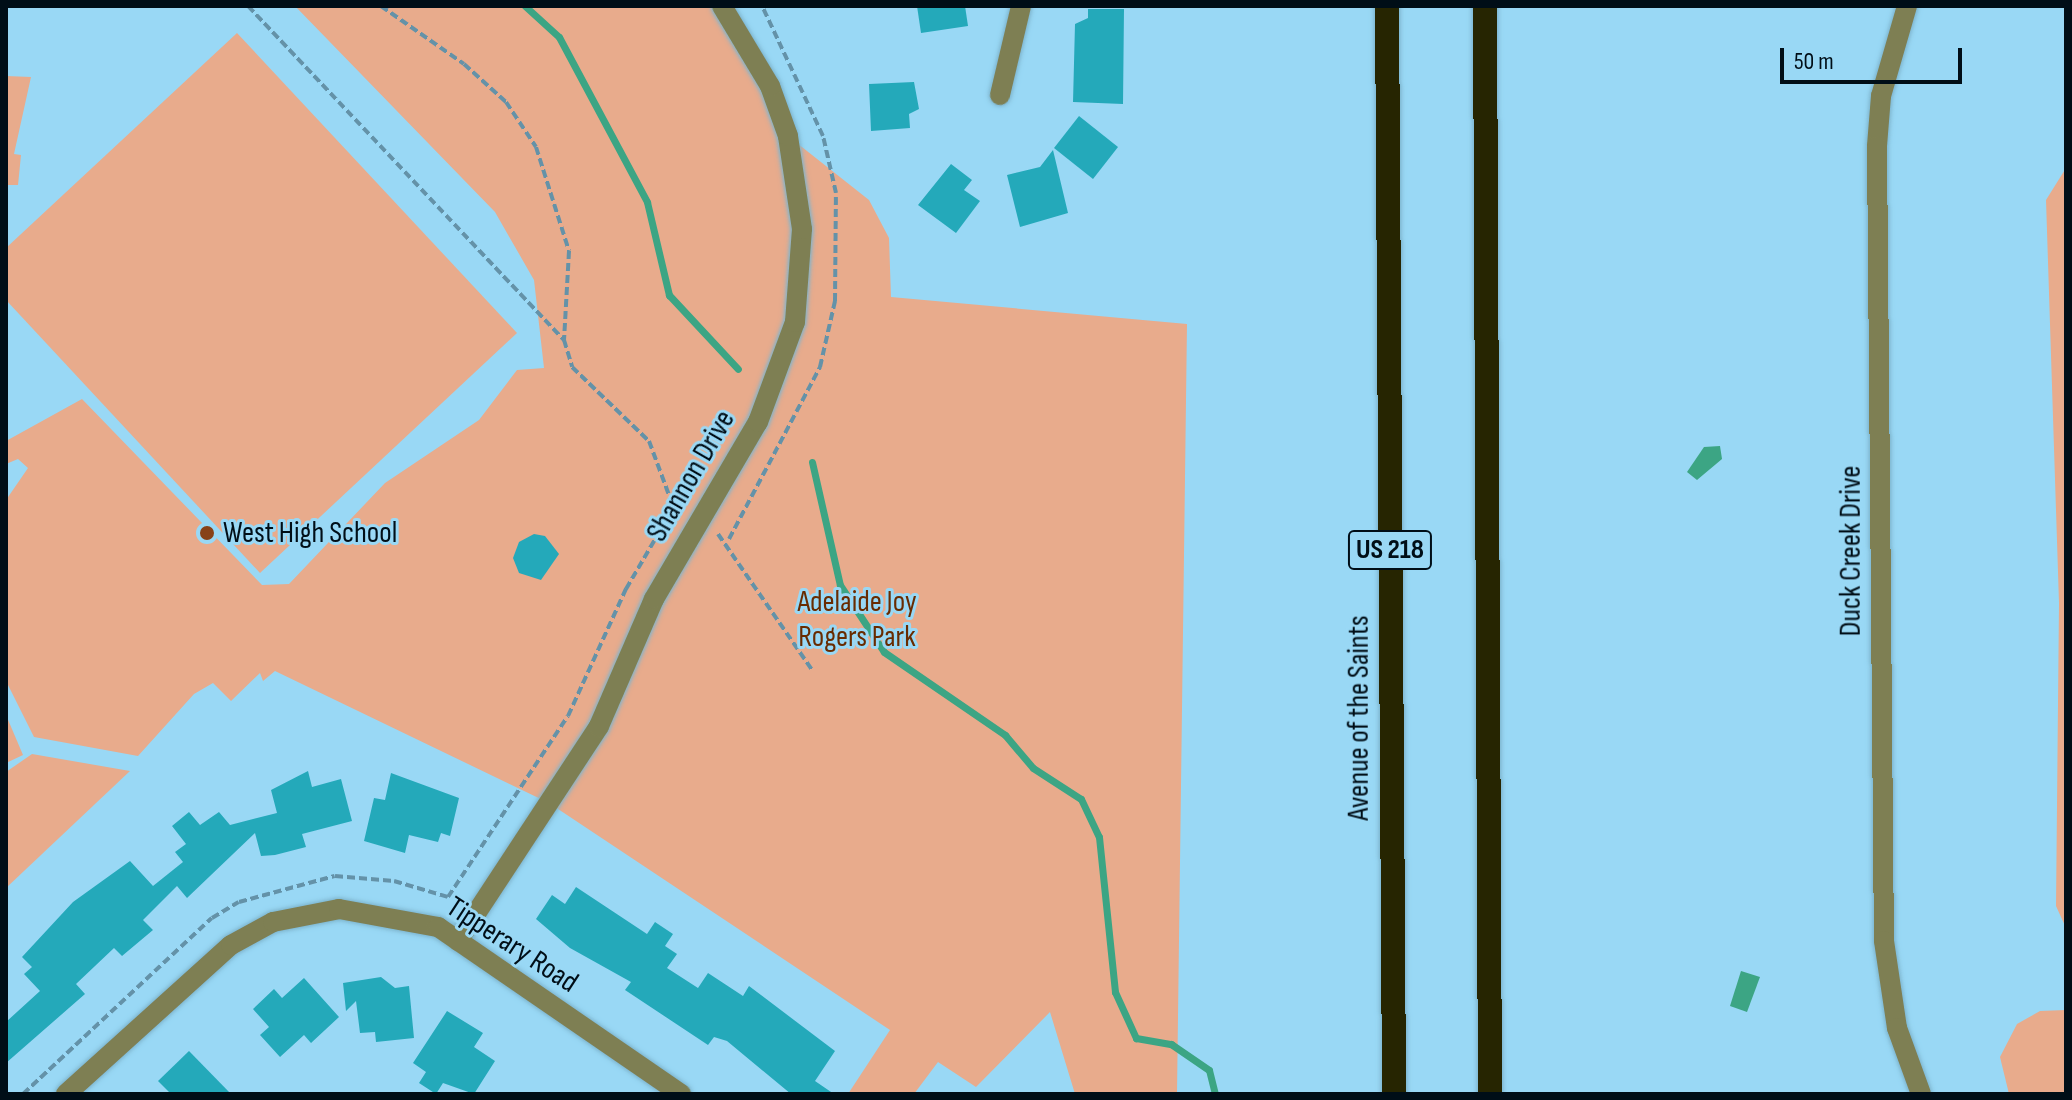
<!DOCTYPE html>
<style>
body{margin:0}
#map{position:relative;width:2072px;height:1100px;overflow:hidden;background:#99d8f5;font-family:"Sofia Sans Condensed",sans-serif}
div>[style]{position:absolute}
.green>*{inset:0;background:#e8ab8c}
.water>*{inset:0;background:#3ca584}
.stream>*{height:7px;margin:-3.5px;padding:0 3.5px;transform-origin:3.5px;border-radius:3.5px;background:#3ca584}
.building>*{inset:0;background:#24a9ba}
.path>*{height:4px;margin-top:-2px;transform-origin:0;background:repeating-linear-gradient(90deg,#6492a8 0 8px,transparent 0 12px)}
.roads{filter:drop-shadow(0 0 2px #7db4cd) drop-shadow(0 0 2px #7db4cd)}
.minor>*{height:20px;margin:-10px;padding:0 10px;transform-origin:10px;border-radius:10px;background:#7e7f53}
.motorway>*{height:24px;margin:-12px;padding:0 12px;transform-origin:12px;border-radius:12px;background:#262501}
.dots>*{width:22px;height:22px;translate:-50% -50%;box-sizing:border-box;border:4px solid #99d8f5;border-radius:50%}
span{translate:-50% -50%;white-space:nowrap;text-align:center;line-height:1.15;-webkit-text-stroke:6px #99d8f5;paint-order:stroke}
.shield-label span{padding:2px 6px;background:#99d8f5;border:2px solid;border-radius:6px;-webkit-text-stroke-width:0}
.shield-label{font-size:28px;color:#000e17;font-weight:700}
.street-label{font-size:30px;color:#000e17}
.poi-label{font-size:30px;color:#000e17}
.left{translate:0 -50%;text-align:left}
.park-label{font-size:30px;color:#682b00}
.frame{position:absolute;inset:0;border:8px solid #000e17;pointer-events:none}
.scale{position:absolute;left:1780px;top:48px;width:182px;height:36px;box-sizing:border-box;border:4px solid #000e17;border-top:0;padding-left:10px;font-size:24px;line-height:28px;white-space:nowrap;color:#000e17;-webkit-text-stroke:6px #99d8f5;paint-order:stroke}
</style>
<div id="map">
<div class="green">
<i style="clip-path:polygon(295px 6px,722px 6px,788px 136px,869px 200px,889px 238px,891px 297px,1187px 324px,1177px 1094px,1075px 1094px,1050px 1012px,976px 1087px,938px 1062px,914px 1094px,848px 1094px,890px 1030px,549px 803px,275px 671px,263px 681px,260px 673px,231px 701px,213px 683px,194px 694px,138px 756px,34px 737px,6px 681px,6px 500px,28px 468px,18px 459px,6px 464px,6px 441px,82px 399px,262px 585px,289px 584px,385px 483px,479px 420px,517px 370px,544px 368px,534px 280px,495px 212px)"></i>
<i style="clip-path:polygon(237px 33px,517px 333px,260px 573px,6px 300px,6px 248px)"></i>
<i style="clip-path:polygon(6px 76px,31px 77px,14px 154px,21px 155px,18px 185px,6px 185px)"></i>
<i style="clip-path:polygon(2066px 168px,2066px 928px,2056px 906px,2059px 603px,2046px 200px)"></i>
<i style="clip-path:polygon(6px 715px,23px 755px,6px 763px)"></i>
<i style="clip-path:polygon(32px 754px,130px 771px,6px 888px,6px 772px)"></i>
<i style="clip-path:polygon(2066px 1010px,2066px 1094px,2009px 1094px,2000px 1057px,2017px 1024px,2040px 1011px)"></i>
</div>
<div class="water">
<i style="clip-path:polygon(1720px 446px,1722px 459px,1697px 480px,1687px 472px,1704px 447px)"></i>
<i style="clip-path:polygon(1741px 971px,1760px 977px,1747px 1012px,1730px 1006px)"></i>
</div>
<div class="stream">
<i style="left:525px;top:6px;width:46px;rotate:42.4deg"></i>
<i style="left:559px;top:37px;width:187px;rotate:61.9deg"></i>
<i style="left:647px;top:202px;width:96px;rotate:76.7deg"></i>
<i style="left:669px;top:295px;width:101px;rotate:47deg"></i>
<i style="left:812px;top:462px;width:126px;rotate:77.2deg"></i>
<i style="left:840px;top:585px;width:80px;rotate:56.7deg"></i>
<i style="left:884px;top:652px;width:147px;rotate:34.4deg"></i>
<i style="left:1005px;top:735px;width:43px;rotate:49.7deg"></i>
<i style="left:1033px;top:768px;width:57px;rotate:32.9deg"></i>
<i style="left:1081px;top:799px;width:42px;rotate:64.7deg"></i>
<i style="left:1099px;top:837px;width:156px;rotate:84.1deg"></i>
<i style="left:1115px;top:992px;width:51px;rotate:65.5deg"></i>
<i style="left:1136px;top:1038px;width:36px;rotate:10deg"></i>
<i style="left:1171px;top:1044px;width:46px;rotate:34.4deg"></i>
<i style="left:1209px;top:1070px;width:25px;rotate:76deg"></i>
</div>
<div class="building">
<i style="clip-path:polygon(917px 6px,965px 6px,968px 26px,921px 33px)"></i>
<i style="clip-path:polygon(1088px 9px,1124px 9px,1123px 104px,1073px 102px,1075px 24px,1088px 18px)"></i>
<i style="clip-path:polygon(914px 82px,919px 109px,909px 114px,910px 128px,871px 131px,869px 84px)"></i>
<i style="clip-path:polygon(1079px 116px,1118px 147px,1093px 179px,1054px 148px)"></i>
<i style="clip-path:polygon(1053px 150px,1068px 213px,1020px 227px,1007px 175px,1040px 167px)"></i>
<i style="clip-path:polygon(951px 164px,972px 180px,964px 190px,980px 201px,956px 233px,918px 205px)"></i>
<i style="clip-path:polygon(534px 534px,545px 536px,559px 554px,541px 580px,519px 573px,513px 558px,519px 542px)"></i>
<i style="clip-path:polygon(308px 771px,312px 787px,341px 779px,352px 821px,302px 834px,306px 847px,275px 855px,261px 856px,255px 833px,187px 898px,177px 886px,143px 920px,153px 930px,122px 956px,114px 948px,76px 984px,85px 994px,6px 1063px,6px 1022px,40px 991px,24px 974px,32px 967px,22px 957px,73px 902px,130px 861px,153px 886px,183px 862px,175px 852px,186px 844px,172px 826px,189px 812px,200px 825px,219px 812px,230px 825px,277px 813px,271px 790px)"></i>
<i style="clip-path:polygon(391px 773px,459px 798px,450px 836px,441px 833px,438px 842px,409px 835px,405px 853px,364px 841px,374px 798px,385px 800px)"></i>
<i style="clip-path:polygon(576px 887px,647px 934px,655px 922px,673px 934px,665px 946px,677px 954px,667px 968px,698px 988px,708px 973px,743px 996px,749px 986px,835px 1051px,815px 1081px,834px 1094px,791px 1094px,727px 1041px,714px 1037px,708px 1045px,625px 990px,631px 982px,570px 948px,536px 919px,552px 895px,565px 904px)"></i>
<i style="clip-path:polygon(381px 977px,395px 988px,409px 986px,414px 1038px,376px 1042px,375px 1032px,360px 1033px,356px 1001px,346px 1011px,343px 983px)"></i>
<i style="clip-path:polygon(304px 978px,339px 1017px,311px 1043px,304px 1035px,280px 1057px,260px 1035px,269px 1027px,253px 1009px,274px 989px,282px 998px)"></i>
<i style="clip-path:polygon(447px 1011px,483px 1033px,474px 1047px,495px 1061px,474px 1094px,443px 1083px,436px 1094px,419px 1083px,426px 1072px,413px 1063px)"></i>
<i style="clip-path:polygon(189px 1051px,231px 1094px,171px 1094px,158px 1081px)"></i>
</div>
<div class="path">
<i style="left:248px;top:6px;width:460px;rotate:46.6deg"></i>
<i style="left:381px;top:6px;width:101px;rotate:34.9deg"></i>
<i style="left:464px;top:64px;width:57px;rotate:42.1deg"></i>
<i style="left:506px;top:102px;width:54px;rotate:56.3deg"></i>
<i style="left:536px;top:147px;width:109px;rotate:72.4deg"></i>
<i style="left:569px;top:251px;width:89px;rotate:93.2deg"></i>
<i style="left:564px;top:340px;width:28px;rotate:73deg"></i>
<i style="left:572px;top:367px;width:107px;rotate:43.9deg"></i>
<i style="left:649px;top:441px;width:69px;rotate:69.7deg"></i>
<i style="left:718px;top:534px;width:167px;rotate:55.3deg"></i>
<i style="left:729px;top:539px;width:195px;rotate:-62.1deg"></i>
<i style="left:820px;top:367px;width:68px;rotate:-77.2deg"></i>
<i style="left:835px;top:301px;width:108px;rotate:-89.5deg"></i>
<i style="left:836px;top:193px;width:58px;rotate:-102.8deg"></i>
<i style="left:823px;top:136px;width:144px;rotate:-115.1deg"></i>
<i style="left:23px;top:1094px;width:258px;rotate:-43deg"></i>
<i style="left:212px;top:918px;width:31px;rotate:-31deg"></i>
<i style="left:239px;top:902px;width:99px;rotate:-15.2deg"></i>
<i style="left:335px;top:876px;width:59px;rotate:4.8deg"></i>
<i style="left:394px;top:881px;width:56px;rotate:16.5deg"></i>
<i style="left:448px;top:897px;width:217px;rotate:-56.5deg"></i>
<i style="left:568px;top:716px;width:140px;rotate:-65.5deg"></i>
<i style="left:626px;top:589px;width:95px;rotate:-59.7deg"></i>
</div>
<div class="roads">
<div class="minor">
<i style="left:1907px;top:6px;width:94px;rotate:106.1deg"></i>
<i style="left:1881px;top:96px;width:50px;rotate:94.6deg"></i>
<i style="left:1877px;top:146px;width:795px;rotate:89.5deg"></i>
<i style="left:1884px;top:941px;width:88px;rotate:81.5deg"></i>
<i style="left:1897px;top:1028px;width:70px;rotate:70deg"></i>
<i style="left:1000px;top:95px;width:91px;rotate:-76.7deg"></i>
<i style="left:458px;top:941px;width:257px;rotate:-56.7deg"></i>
<i style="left:599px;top:726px;width:138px;rotate:-66.6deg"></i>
<i style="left:654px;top:599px;width:205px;rotate:-59.6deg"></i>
<i style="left:758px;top:422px;width:107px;rotate:-69.7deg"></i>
<i style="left:795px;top:322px;width:93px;rotate:-85.7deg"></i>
<i style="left:802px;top:229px;width:94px;rotate:-98.6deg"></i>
<i style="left:788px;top:136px;width:53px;rotate:-109.8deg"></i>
<i style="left:770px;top:86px;width:93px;rotate:-121deg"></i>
<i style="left:66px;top:1094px;width:222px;rotate:-42.1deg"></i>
<i style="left:231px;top:945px;width:48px;rotate:-28.7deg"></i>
<i style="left:273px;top:922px;width:67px;rotate:-11.1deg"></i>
<i style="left:339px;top:909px;width:101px;rotate:10.3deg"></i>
<i style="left:438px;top:927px;width:295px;rotate:34.5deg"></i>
</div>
<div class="motorway">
<i style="left:1387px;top:6px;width:1088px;rotate:89.63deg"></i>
<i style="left:1485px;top:6px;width:1088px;rotate:89.74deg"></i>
</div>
</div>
<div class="dots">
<i style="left:207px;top:533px;background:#874219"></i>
</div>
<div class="shield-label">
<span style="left:1390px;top:550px">US 218</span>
</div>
<div class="street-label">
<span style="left:691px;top:476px;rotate:-60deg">Shannon Drive</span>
<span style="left:1851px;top:551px;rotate:-90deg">Duck Creek Drive</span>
<span style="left:1359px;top:718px;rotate:-90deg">Avenue of the Saints</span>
<span style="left:512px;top:945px;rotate:33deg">Tipperary Road</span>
</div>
<div class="poi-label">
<span class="left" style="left:223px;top:533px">West High School</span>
</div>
<div class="park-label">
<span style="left:857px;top:619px">Adelaide Joy<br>Rogers Park</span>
</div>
<div class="frame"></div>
<div class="scale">50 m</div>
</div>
